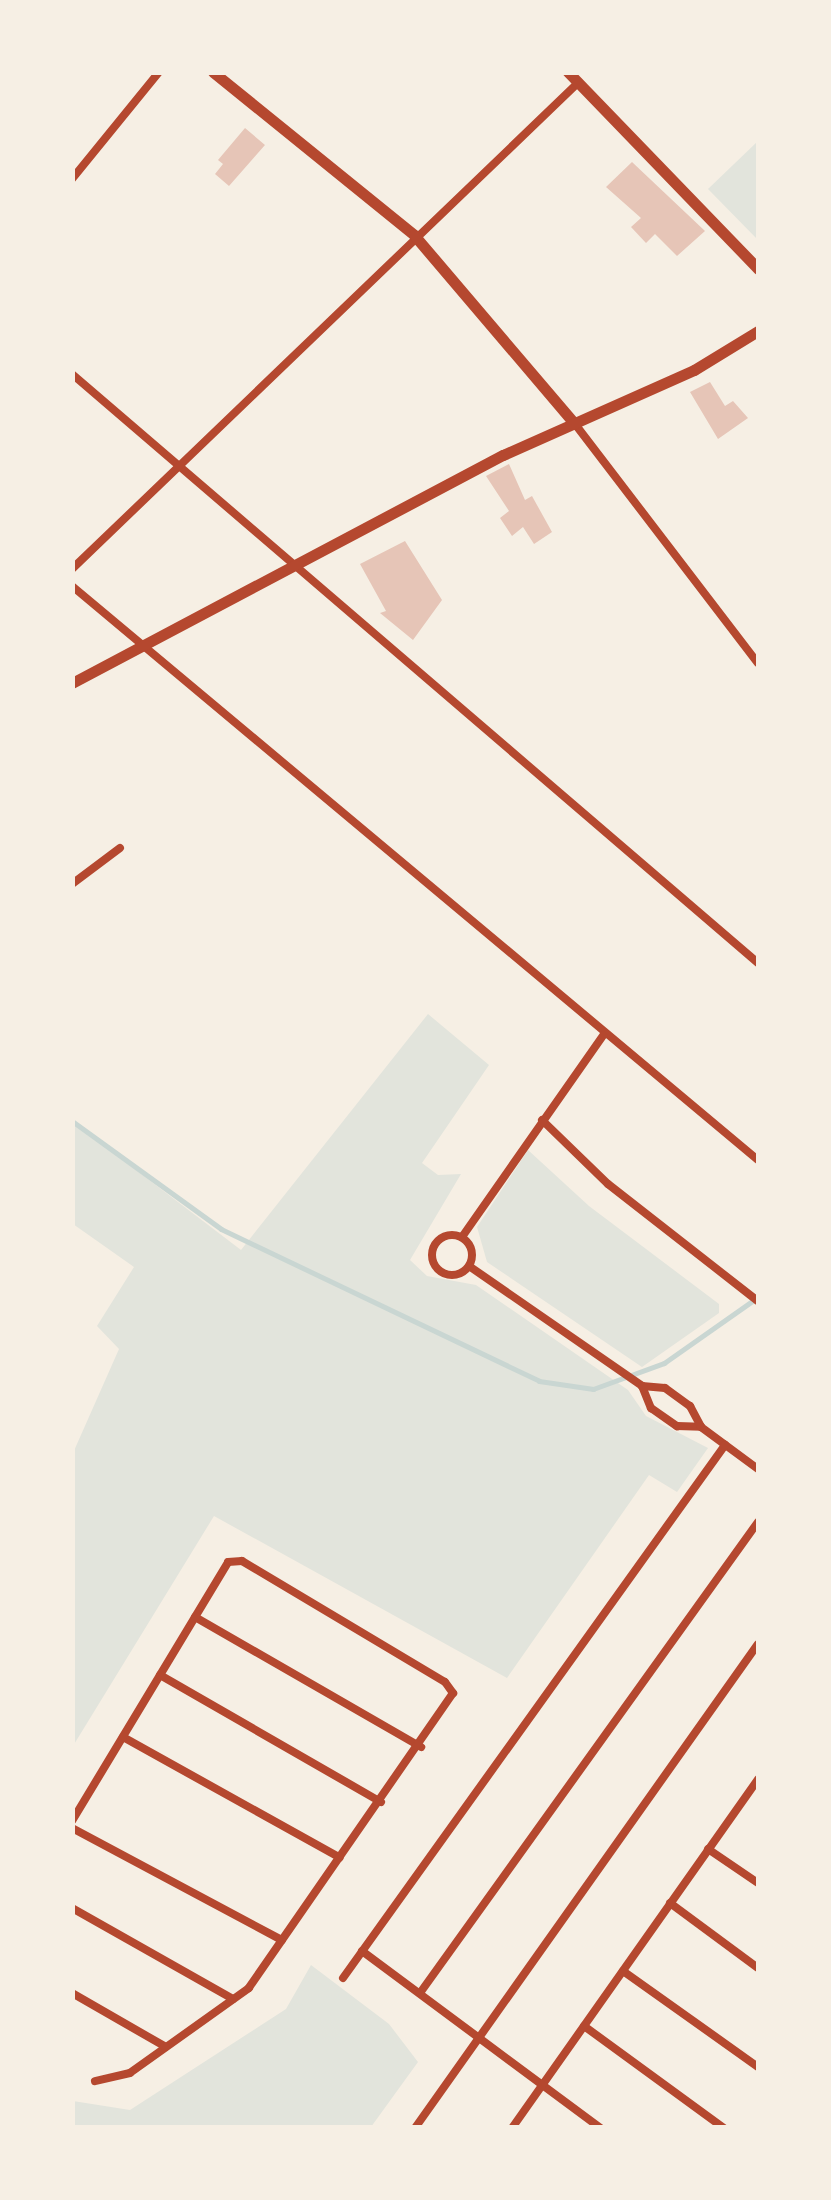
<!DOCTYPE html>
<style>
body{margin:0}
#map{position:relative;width:831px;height:2200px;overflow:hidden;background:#f6efe4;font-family:Inter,sans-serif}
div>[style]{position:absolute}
.green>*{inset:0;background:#e2e4dc}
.stream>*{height:5px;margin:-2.5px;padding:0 2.5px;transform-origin:2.5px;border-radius:2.5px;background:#c9d6d2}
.building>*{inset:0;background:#e6c5b7}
.minor>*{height:8px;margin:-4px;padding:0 4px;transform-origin:4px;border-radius:4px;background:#b5482f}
.minor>.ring{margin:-4px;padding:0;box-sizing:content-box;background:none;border:8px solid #b5482f;border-radius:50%}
.secondary>*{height:11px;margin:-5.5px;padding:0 5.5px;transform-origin:5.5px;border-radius:5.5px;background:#b5482f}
span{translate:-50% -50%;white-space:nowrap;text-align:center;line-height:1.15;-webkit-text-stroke:9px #f6efe4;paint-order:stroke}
.frame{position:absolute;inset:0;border:75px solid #f6efe4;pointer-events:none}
</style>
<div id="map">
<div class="green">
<i style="clip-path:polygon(758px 141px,758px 240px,708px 189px)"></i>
<i style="clip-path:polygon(428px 1014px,489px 1065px,422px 1163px,438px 1175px,461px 1174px,410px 1260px,427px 1276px,476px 1285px,628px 1390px,646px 1416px,708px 1448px,677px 1492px,649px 1475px,507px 1678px,214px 1516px,73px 1746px,73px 1453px,119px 1349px,97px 1326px,134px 1267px,73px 1224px,73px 1122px,241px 1250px)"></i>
<i style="clip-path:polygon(528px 1150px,589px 1206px,719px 1304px,719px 1313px,642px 1367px,487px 1262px,477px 1227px)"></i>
<i style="clip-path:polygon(311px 1965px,389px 2024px,418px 2062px,371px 2127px,73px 2127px,73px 2101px,130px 2110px,286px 2009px)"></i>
</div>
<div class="stream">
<i style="left:72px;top:1121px;width:184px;rotate:35.9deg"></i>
<i style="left:221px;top:1229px;width:352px;rotate:25.5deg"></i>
<i style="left:539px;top:1381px;width:55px;rotate:8.4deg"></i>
<i style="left:593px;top:1389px;width:76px;rotate:-20.1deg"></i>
<i style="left:664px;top:1363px;width:115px;rotate:-35.1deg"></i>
</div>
<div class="building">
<i style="clip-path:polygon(245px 128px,265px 145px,229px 186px,215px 174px,223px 164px,218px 160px)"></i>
<i style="clip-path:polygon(632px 162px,705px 231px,677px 256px,655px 234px,646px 243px,631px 227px,641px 218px,606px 187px)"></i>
<i style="clip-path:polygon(710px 382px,725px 406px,733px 401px,748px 418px,718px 439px,690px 392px)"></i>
<i style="clip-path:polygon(509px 464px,525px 500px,532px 496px,552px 532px,534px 544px,523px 527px,512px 536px,500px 518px,509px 511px,486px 476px)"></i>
<i style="clip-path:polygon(405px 541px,442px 600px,413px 640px,380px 613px,386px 611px,360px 564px)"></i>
</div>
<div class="minor">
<i style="left:72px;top:179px;width:138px;rotate:-50.9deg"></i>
<i style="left:72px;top:374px;width:904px;rotate:40.65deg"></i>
<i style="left:575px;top:424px;width:301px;rotate:52.6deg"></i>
<i style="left:72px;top:569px;width:703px;rotate:-43.85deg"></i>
<i style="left:72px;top:586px;width:894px;rotate:39.92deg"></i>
<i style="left:72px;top:884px;width:60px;rotate:-36.9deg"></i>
<i style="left:542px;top:1120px;width:92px;rotate:44.1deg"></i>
<i style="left:608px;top:1184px;width:190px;rotate:38deg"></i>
<i class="ring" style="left:432px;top:1235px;width:32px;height:32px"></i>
<i style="left:462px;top:1237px;width:246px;rotate:-55deg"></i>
<i style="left:469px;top:1266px;width:211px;rotate:34.7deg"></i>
<i style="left:642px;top:1386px;width:24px;rotate:68deg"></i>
<i style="left:651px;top:1408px;width:32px;rotate:35deg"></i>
<i style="left:677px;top:1426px;width:24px;rotate:2deg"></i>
<i style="left:642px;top:1386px;width:23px;rotate:5deg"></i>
<i style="left:665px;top:1388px;width:31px;rotate:36deg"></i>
<i style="left:690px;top:1406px;width:24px;rotate:62deg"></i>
<i style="left:701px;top:1427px;width:71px;rotate:36.4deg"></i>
<i style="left:195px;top:1617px;width:261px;rotate:29.9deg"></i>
<i style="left:160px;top:1675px;width:255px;rotate:29.9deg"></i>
<i style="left:123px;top:1737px;width:248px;rotate:29.1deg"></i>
<i style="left:72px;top:1821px;width:302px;rotate:-58.9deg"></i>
<i style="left:228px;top:1562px;width:14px;rotate:-4deg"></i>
<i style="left:242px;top:1561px;width:236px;rotate:30.8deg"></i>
<i style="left:445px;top:1682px;width:14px;rotate:54deg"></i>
<i style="left:453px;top:1693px;width:359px;rotate:124.7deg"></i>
<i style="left:249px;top:1988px;width:146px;rotate:144.5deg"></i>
<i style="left:130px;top:2073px;width:36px;rotate:167deg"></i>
<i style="left:72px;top:1828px;width:238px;rotate:28.1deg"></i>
<i style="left:708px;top:1849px;width:60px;rotate:34.2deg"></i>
<i style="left:670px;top:1903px;width:109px;rotate:36.5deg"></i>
<i style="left:72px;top:1908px;width:185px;rotate:29.5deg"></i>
<i style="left:362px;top:1951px;width:297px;rotate:36.6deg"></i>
<i style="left:623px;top:1971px;width:166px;rotate:35.4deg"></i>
<i style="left:343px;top:1978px;width:656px;rotate:-54.37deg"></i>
<i style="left:72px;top:1993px;width:108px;rotate:29.9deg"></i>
<i style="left:420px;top:1993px;width:580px;rotate:-54.34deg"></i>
<i style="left:584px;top:2026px;width:173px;rotate:36.1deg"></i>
<i style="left:415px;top:2128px;width:593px;rotate:-54.68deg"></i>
<i style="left:512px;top:2128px;width:427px;rotate:-54.8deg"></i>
</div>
<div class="secondary">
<i style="left:213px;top:72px;width:259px;rotate:39deg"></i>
<i style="left:414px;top:235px;width:248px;rotate:49.6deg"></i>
<i style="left:568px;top:72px;width:274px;rotate:46deg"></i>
<i style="left:72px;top:683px;width:488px;rotate:-27.9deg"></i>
<i style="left:503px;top:455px;width:209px;rotate:-24deg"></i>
<i style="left:694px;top:370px;width:75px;rotate:-31.4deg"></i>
</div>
<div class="frame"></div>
</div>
